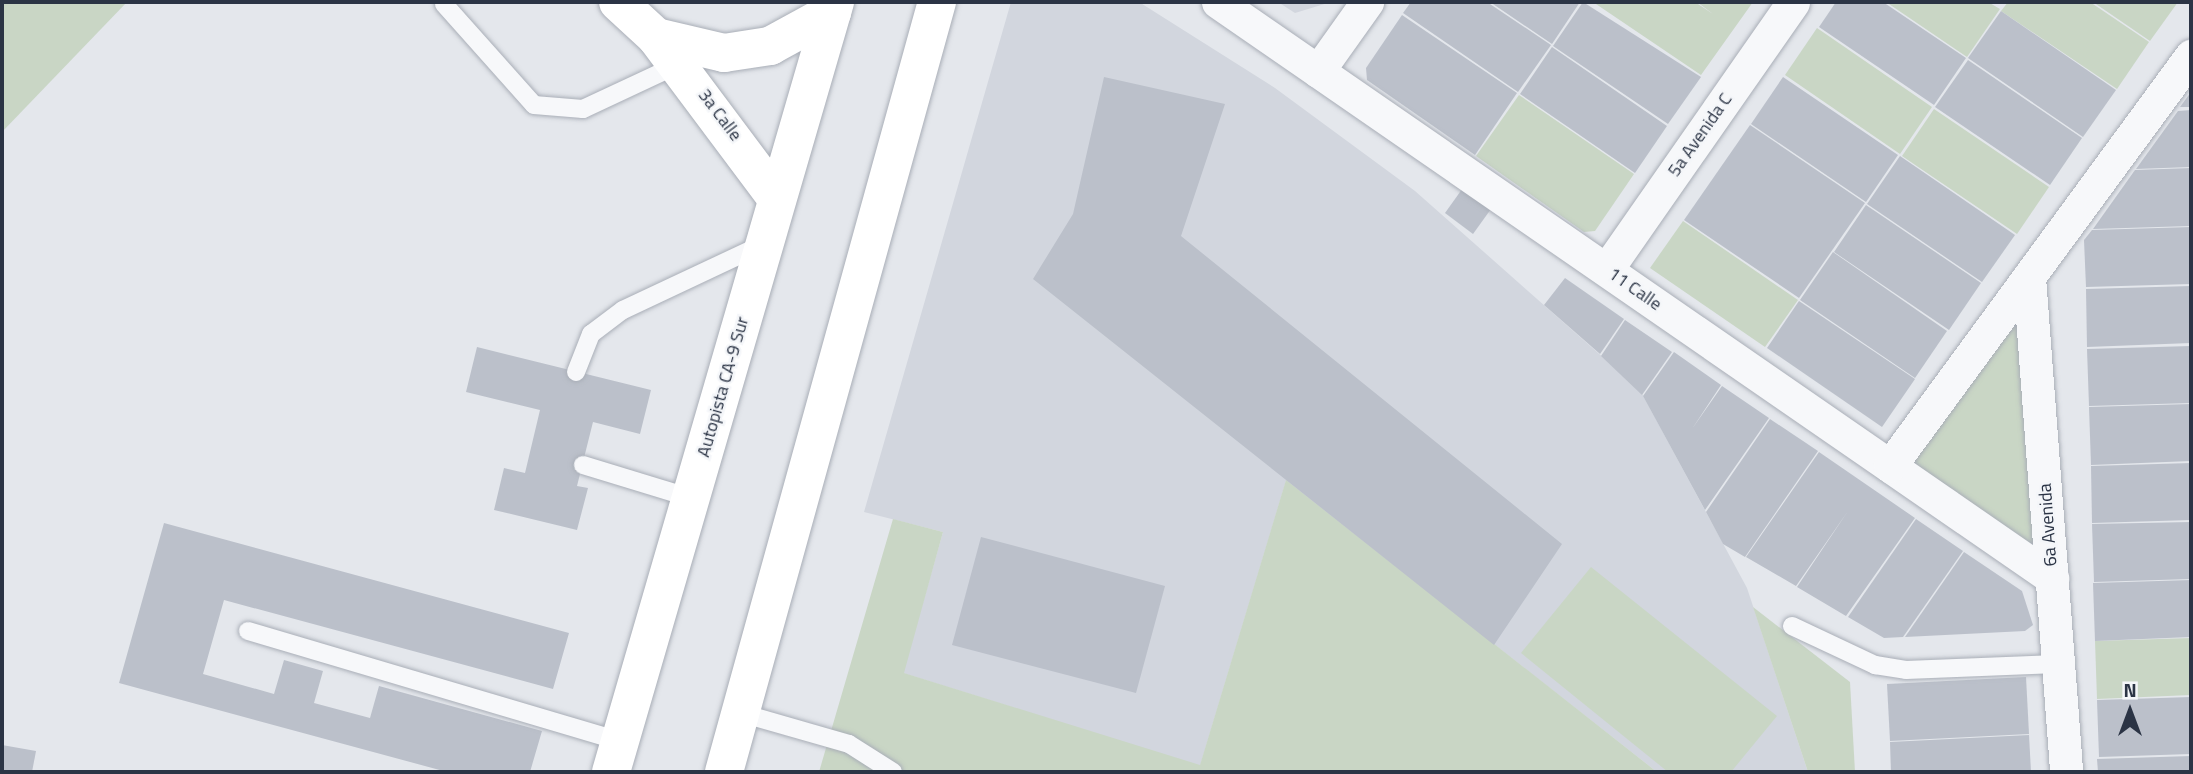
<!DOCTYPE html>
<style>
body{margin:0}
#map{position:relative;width:2193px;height:774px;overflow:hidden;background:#e4e7ec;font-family:"Titillium Web",sans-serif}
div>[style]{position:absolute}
.built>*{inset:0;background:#d2d6de}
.green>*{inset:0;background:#c9d6c5}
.building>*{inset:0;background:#bbc0ca}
.roads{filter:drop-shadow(0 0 2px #a9aeb7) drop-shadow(0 0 2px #a9aeb7)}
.service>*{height:18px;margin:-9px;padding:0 9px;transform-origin:9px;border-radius:9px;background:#f7f8fa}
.minor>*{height:33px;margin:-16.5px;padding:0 16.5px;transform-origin:16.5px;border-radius:16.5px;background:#f7f8fa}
.secondary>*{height:38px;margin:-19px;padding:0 19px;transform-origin:19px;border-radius:19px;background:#fff}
.trunk>*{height:38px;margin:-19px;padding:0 19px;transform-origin:19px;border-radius:19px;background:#fff}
span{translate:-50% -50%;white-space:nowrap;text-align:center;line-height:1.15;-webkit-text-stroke:5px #f4f6f9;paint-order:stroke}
.street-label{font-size:18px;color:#2b3445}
.frame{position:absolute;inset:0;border:4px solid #2b3445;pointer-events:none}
.north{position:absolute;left:2095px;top:676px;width:70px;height:70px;-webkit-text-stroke:5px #f4f6f9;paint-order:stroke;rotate:0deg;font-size:19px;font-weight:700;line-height:28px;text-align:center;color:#2b3445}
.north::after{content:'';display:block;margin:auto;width:24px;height:32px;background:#2b3445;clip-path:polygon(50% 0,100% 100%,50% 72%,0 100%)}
</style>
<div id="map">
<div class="built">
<i style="clip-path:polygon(1011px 2px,1139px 2px,1275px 88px,1415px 191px,1640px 390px,1747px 588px,1808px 772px,1657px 772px,1286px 481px,1200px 766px,903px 673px,943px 532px,864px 512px)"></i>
<i style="clip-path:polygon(1278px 2px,1331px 2px,1295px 13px)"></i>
</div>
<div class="green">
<i style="clip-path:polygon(2px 2px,127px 2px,2px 132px)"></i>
<i style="clip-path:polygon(1593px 2px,1695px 2px,1713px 14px,1697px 2px,1753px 2px,1701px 75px)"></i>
<i style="clip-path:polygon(1886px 2px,1988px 2px,2000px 9px,1967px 57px)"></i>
<i style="clip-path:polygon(2008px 2px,2090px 2px,2149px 42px,2117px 89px,2001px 11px)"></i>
<i style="clip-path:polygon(2093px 2px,2178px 2px,2150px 41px)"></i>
<i style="clip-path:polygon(1817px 28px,1932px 107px,1900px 154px,1785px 75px)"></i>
<i style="clip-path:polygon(1519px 95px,1634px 174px,1595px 231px,1584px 232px,1476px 156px)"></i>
<i style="clip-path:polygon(1934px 109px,2049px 187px,2017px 234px,1902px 156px)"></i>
<i style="clip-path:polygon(1683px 221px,1798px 300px,1765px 347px,1650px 268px)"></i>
<i style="clip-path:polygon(2029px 277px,2052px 578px,1890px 466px)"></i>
<i style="clip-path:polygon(1286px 480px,1657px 772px,819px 772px,893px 519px,943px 532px,904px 673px,1200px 765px)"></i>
<i style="clip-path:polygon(1591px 567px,1777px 716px,1731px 772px,1668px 772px,1521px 653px)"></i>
<i style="clip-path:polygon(1753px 607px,1850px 682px,1855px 772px,1808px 772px)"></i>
<i style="clip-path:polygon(2191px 638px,2191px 695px,2097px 699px,2095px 641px)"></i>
</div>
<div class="building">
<i style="clip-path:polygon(1411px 2px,1487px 2px,1551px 45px,1518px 92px,1403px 13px)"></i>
<i style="clip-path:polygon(1490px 2px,1580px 2px,1552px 44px)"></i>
<i style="clip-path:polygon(1583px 2px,1701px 77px,1668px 124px,1553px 46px)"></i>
<i style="clip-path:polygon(1836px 2px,1883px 2px,1966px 58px,1934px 105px,1819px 27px)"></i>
<i style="clip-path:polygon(2001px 11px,2116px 90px,2083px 137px,1968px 58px)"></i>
<i style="clip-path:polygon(1402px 15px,1517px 93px,1475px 155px,1367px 80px,1366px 68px)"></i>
<i style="clip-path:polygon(1552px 47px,1667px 126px,1635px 173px,1520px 94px)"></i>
<i style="clip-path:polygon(1968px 60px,2082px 138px,2050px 185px,1935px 107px)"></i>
<i style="clip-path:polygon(1104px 77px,1225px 104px,1181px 236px,1562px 544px,1494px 645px,1033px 279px,1073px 214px)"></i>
<i style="clip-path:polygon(1783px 77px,1898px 155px,1866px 202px,1751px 124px)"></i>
<i style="clip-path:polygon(2191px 92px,2191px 107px,2180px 107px)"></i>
<i style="clip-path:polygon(2191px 110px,2191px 167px,2136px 169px,2178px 111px)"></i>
<i style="clip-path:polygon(1750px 125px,1865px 203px,1799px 298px,1684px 220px)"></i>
<i style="clip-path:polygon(1900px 156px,2015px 235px,1982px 282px,1867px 204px)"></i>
<i style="clip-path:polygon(1480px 164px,1509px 184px,1473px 234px,1445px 213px)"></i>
<i style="clip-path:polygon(2191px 168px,2191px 226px,2093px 229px,2135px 170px)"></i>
<i style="clip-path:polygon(1866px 205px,1981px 283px,1949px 330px,1834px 252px)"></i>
<i style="clip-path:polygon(2191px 227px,2191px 284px,2086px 287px,2084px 240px,2092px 230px)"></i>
<i style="clip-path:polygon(1833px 252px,1947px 331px,1915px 378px,1800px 300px)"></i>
<i style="clip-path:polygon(1565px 278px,1624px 319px,1600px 354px,1544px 305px)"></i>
<i style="clip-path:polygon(2191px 286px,2191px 343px,2087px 347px,2086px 289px)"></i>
<i style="clip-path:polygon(1799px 301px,1915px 379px,1882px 427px,1767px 348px)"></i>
<i style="clip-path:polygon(1625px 320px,1672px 352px,1642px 395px,1601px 356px)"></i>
<i style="clip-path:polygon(2191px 346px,2191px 403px,2089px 406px,2087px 349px)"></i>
<i style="clip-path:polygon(477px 347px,651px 390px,640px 434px,593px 422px,577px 486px,588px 488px,577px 530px,494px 510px,504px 468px,525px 473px,540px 410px,466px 392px)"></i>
<i style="clip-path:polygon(1674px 352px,1721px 385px,1692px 429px,1722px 386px,1769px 418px,1705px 510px,1643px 396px)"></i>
<i style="clip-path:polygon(2191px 404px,2191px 461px,2091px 465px,2089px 407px)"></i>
<i style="clip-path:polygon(1770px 419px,1818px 451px,1745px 557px,1723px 544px,1706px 512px)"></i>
<i style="clip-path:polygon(1819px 452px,1915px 518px,1846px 616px,1797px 587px,1848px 511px,1796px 586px,1746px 557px)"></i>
<i style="clip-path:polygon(2191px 463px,2191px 520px,2092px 523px,2091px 466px)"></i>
<i style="clip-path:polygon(1916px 519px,1963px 551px,1903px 637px,1884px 638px,1848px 617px)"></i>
<i style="clip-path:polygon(2191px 522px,2191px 579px,2094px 582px,2092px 524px)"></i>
<i style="clip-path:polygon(164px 523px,569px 633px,553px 689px,224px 600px,203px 674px,274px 694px,284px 660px,323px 671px,314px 703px,370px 718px,379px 686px,542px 731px,530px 772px,447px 772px,119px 683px)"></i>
<i style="clip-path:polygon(981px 537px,1165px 586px,1136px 693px,952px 645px)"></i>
<i style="clip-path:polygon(1964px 552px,2022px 591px,2033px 625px,2025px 631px,1905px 637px)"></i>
<i style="clip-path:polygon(2191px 580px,2191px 637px,2095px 641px,2093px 583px)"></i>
<i style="clip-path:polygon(2026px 677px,2029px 734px,1890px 741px,1887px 684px)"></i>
<i style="clip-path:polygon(2191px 697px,2191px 754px,2099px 757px,2097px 700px)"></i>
<i style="clip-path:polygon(2029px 735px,2031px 772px,1891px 772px,1890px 742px)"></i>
<i style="clip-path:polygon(2px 745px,36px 751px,32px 772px,2px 772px)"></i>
<i style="clip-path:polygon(2191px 756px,2191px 772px,2098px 772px,2097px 759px)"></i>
</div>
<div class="roads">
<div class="service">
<i style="left:444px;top:4px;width:135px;rotate:48.3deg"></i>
<i style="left:534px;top:105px;width:49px;rotate:4.7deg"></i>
<i style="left:583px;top:109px;width:106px;rotate:-25.1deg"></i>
<i style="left:576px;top:372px;width:41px;rotate:-68.5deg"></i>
<i style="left:591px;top:334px;width:40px;rotate:-37deg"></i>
<i style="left:623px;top:310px;width:153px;rotate:-25.2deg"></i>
<i style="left:583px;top:465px;width:113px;rotate:17deg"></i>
<i style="left:1792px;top:626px;width:92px;rotate:25.2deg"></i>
<i style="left:1875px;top:665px;width:31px;rotate:9deg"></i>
<i style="left:1906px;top:670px;width:151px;rotate:-2.3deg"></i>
<i style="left:248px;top:631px;width:388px;rotate:16.5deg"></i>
<i style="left:741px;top:713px;width:112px;rotate:16deg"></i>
<i style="left:849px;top:744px;width:52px;rotate:32.5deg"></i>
</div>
<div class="minor">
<i style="left:1218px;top:2px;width:1014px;rotate:34.63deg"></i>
<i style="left:1318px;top:71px;width:85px;rotate:-54.6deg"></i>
<i style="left:1607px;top:269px;width:325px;rotate:-55.1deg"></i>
<i style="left:2029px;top:277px;width:496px;rotate:85.7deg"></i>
<i style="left:1890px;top:466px;width:509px;rotate:-53.72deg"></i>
</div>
<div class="secondary">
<i style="left:618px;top:2px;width:52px;rotate:42.6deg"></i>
<i style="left:656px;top:37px;width:70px;rotate:13.2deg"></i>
<i style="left:724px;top:53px;width:47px;rotate:-8.7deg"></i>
<i style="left:770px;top:46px;width:71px;rotate:-28.7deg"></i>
<i style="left:656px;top:37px;width:202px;rotate:53.2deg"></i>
</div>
<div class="trunk">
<i style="left:611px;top:772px;width:802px;rotate:-73.78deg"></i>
<i style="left:724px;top:772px;width:799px;rotate:-74.54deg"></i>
</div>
</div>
<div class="street-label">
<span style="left:720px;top:115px;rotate:53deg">3a Calle</span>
<span style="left:1700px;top:135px;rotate:-55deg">5a Avenida C</span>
<span style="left:1635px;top:289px;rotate:35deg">11 Calle</span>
<span style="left:723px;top:387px;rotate:-74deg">Autopista CA-9 Sur</span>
<span style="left:2048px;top:525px;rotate:-94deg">6a Avenida</span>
</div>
<div class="frame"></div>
<div class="north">N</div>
</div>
